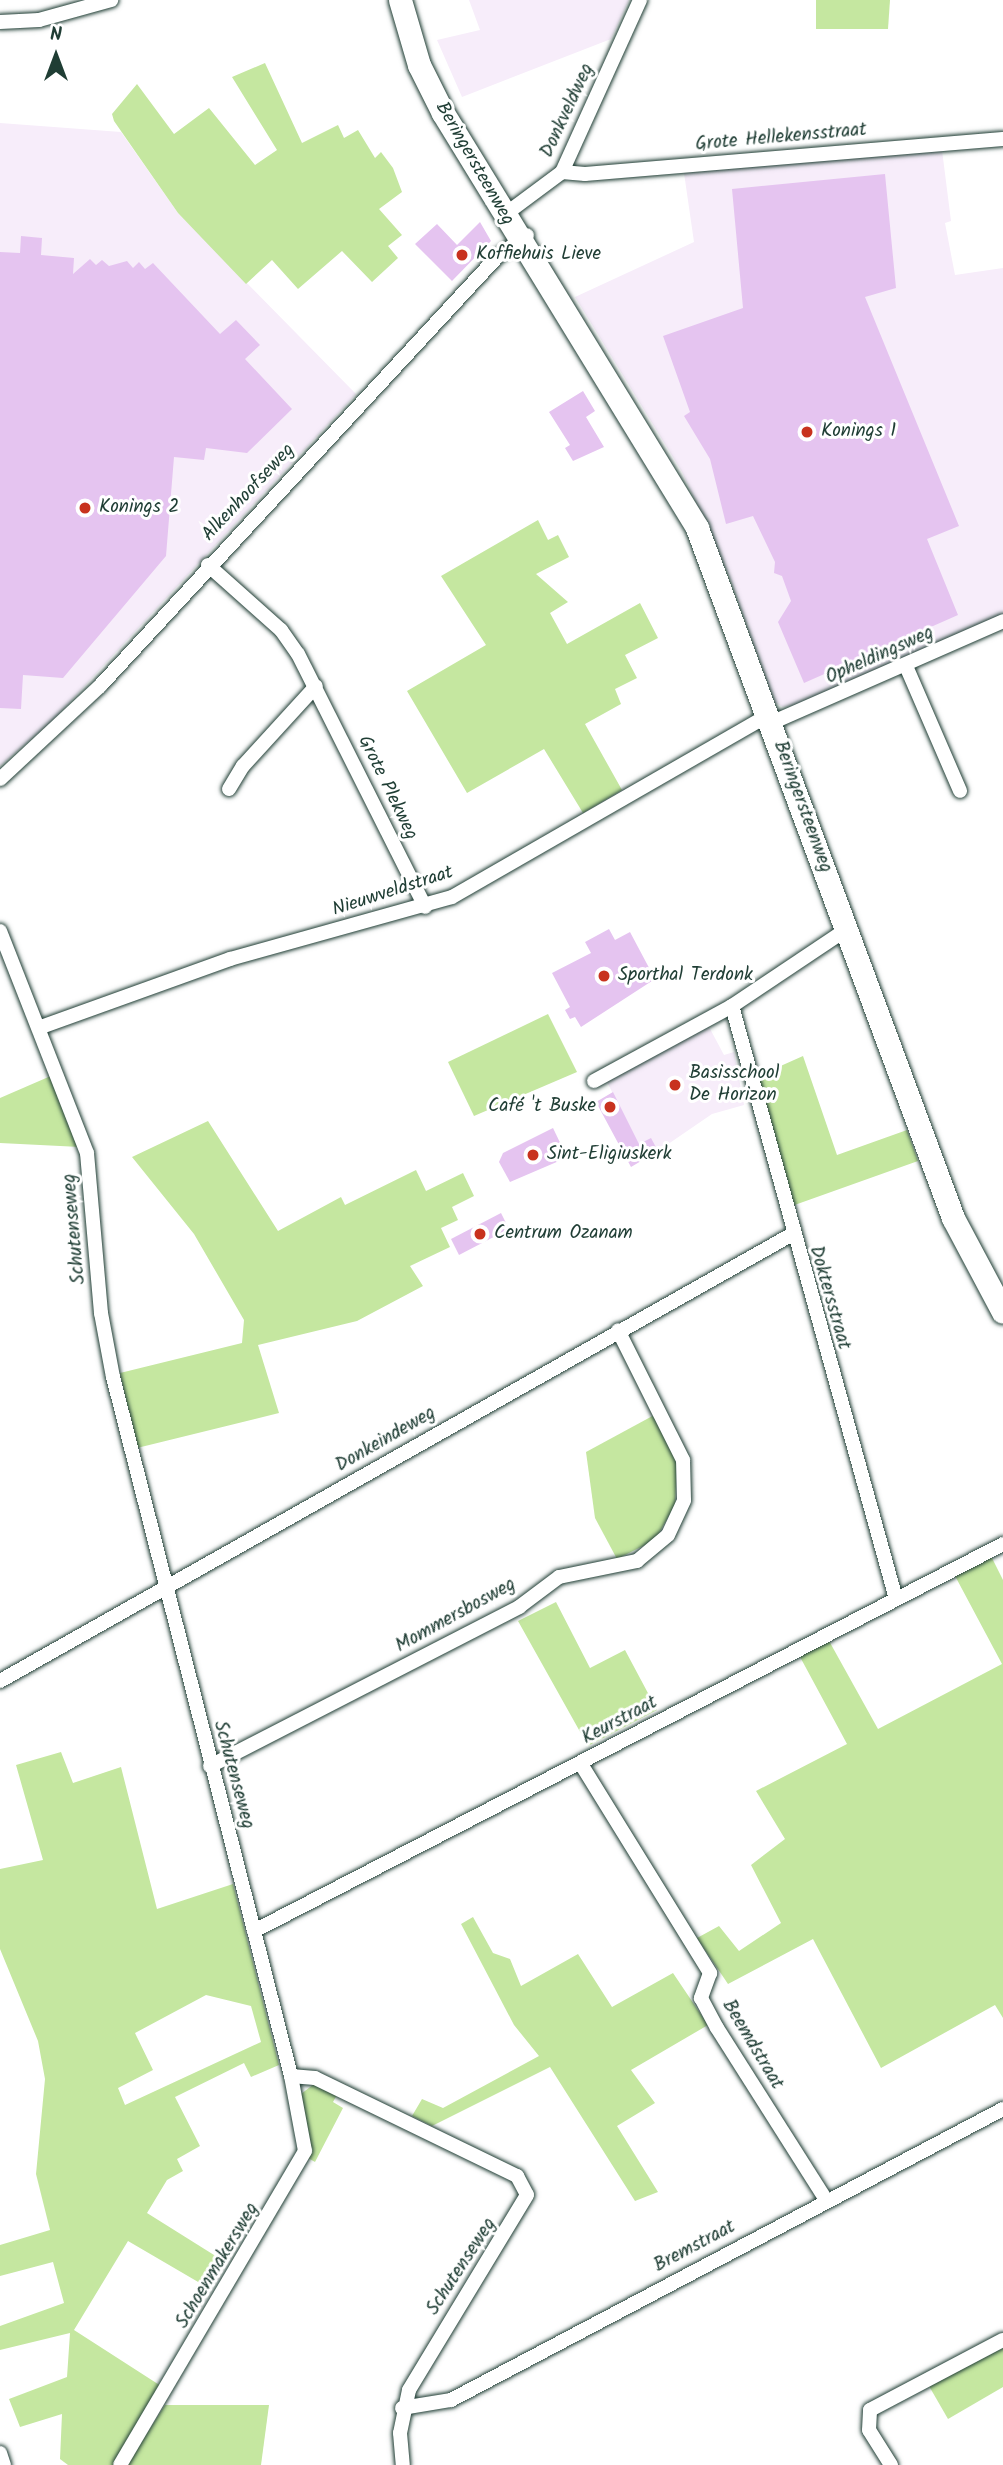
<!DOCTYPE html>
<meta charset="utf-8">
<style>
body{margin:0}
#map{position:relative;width:1003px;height:2465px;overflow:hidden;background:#fff;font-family:Kalam,sans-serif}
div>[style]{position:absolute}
.built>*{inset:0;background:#f7edfa}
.green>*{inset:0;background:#c5e7a0}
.building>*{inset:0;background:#e5c4f0}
.roads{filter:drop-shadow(0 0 2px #1f3d34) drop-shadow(0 0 2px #1f3d34)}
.street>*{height:14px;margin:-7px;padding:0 7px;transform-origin:7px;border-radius:7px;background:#fff}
.primary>*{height:23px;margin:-11.5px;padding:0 11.5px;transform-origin:11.5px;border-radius:11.5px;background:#fff}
.dots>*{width:19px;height:19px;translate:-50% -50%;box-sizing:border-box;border:4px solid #fff;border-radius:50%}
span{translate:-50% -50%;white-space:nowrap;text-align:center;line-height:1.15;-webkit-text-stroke:6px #fff;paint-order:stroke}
.street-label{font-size:19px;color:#1f3d34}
.poi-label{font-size:19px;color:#1f3d34}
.left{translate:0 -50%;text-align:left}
.right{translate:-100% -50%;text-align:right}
.north{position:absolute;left:21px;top:21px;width:70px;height:70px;-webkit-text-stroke:5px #fff;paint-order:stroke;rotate:0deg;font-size:19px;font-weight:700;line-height:28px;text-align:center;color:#1f3d34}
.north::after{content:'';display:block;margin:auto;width:24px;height:32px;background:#1f3d34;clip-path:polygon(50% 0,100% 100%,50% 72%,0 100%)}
</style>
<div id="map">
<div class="built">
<i style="clip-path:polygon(469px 0,629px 0,611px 39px,462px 97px,437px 40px,480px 30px)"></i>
<i style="clip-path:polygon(0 123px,121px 132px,178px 213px,356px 394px,53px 720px,0 766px)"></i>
<i style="clip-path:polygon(942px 150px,951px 221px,945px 223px,955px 275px,1003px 268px,1003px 616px,800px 705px,783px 707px,774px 702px,730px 578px,682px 472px,575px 297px,694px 242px,684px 173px)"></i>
<i style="clip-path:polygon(708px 1025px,724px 1055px,734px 1052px,744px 1105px,712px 1114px,658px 1151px,639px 1145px,606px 1080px)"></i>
</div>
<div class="green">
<i style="clip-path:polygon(816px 0,890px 0,888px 29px,816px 29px)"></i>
<i style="clip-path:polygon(265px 63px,302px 143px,338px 125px,344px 138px,358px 130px,375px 158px,381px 152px,393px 168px,402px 192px,379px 209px,402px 235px,388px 246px,398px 258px,372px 282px,342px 251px,298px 289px,272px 260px,246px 284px,178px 213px,114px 121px,112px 114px,137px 84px,174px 134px,209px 108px,255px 165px,277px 150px,232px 77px)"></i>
<i style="clip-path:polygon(538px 520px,548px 540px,558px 535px,569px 557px,536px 574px,568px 602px,550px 613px,567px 644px,640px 603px,658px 638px,625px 655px,637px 678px,615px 689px,621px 704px,585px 724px,622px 790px,583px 813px,544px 749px,467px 793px,407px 691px,486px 645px,441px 576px)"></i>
<i style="clip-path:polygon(548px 1014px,577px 1072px,474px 1116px,448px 1062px)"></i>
<i style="clip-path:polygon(803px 1056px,837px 1155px,907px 1130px,918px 1161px,789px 1207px,756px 1077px)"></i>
<i style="clip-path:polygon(53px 1075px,80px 1147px,0 1143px,0 1098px)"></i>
<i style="clip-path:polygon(208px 1121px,278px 1231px,341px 1197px,345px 1205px,416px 1170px,426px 1191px,463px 1173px,474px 1196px,452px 1207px,458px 1220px,441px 1228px,450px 1247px,410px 1266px,423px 1286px,357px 1321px,258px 1345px,279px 1413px,137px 1448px,120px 1373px,242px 1343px,244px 1320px,194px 1234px,132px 1157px)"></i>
<i style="clip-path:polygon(658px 1413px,677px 1460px,675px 1505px,655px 1540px,617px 1559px,595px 1518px,586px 1452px)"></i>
<i style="clip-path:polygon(991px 1556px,1003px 1580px,1003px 2018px,995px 2005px,881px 2068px,813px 1939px,728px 1984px,697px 1938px,719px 1926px,739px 1951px,781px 1923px,751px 1865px,785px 1839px,756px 1791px,847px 1744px,799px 1655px,828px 1639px,878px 1729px,1002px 1664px,954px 1574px)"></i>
<i style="clip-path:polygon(556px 1602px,590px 1668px,625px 1650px,657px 1710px,588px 1746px,518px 1621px)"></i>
<i style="clip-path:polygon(evenodd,61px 1752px,73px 1783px,121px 1767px,157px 1909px,233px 1884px,279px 2065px,251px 2077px,244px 2063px,175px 2097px,200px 2146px,177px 2159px,183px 2171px,167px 2180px,147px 2213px,222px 2260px,205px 2286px,128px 2241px,74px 2330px,161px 2386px,114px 2465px,68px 2465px,60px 2459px,62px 2414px,20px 2427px,9px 2399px,67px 2377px,70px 2333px,0 2350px,0 2326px,64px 2303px,53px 2262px,0 2276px,0 2245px,50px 2230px,36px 2174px,45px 2079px,38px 2041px,0 1949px,0 1869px,43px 1860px,16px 1765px,61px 1752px,206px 1995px,251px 2006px,261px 2042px,125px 2105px,118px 2088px,153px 2070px,135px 2033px,206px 1995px)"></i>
<i style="clip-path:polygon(473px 1917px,493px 1953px,510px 1959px,521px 1986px,578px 1954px,612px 2007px,673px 1973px,708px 2025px,631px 2070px,655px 2103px,617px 2126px,658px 2192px,635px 2201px,550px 2067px,432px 2126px,412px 2116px,422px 2099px,443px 2108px,539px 2056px,514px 2025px,461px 1924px)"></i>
<i style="clip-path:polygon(314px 2084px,338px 2093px,333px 2102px,343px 2108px,315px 2162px,308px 2158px,301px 2094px)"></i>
<i style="clip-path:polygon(1003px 2348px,1003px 2387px,948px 2419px,929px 2386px)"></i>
<i style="clip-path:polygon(165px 2405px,269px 2405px,261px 2465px,127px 2465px)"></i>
</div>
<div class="building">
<i style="clip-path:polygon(885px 174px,896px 288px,865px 297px,959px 526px,927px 539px,958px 615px,804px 683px,778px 622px,791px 601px,782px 576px,774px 573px,775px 562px,753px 516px,726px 524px,710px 459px,684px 416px,690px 412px,663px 336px,743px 308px,732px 189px)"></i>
<i style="clip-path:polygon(480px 222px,491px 241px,452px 281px,415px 244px,437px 224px,457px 245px)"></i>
<i style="clip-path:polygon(21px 236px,42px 238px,41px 255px,74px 258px,73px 274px,90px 259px,96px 265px,102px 260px,109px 266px,127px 261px,133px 268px,139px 262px,145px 269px,153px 263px,220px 334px,236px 320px,260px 345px,245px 359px,292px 409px,247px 453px,206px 448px,204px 460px,174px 457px,166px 556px,63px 678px,23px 675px,21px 709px,0 708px,0 252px,20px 253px)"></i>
<i style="clip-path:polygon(583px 391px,595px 411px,586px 417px,604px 447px,573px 461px,565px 448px,570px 445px,549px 412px)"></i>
<i style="clip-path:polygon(609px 929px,615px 940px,630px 932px,655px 979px,581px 1027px,575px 1017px,570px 1019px,565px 1010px,570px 1007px,552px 973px,591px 953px,585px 942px)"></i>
<i style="clip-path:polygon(613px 1092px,639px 1144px,651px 1138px,658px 1151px,631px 1167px,596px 1102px)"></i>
<i style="clip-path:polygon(553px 1128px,565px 1153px,559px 1161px,510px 1182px,499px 1162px,503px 1153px)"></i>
<i style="clip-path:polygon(501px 1213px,509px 1229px,459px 1255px,451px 1239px)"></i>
</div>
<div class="roads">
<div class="street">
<i style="left:0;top:22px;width:39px;rotate:-3deg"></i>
<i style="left:39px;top:20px;width:75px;rotate:-15.5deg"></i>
<i style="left:562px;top:172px;width:23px;rotate:5deg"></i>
<i style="left:585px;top:174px;width:419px;rotate:-4.8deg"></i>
<i style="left:503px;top:216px;width:74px;rotate:-36.7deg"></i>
<i style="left:562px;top:172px;width:189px;rotate:-65.6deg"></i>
<i style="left:208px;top:565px;width:98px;rotate:41.7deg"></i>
<i style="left:281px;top:630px;width:29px;rotate:55deg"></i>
<i style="left:298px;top:654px;width:283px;rotate:63.3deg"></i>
<i style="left:906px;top:666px;width:136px;rotate:66.6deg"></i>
<i style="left:771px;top:723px;width:253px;rotate:-23.7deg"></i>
<i style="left:0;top:779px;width:137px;rotate:-42.9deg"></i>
<i style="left:100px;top:686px;width:585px;rotate:-47.22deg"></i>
<i style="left:497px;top:257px;width:37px;rotate:-36deg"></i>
<i style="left:229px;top:789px;width:27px;rotate:-59deg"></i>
<i style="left:243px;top:766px;width:108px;rotate:-47.6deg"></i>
<i style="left:0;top:931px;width:238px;rotate:68.6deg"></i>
<i style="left:87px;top:1153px;width:161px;rotate:85deg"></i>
<i style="left:101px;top:1313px;width:65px;rotate:79.4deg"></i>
<i style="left:113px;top:1377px;width:721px;rotate:75.71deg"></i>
<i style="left:291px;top:2076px;width:76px;rotate:79.4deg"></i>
<i style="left:305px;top:2151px;width:364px;rotate:120.5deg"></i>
<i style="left:732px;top:1006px;width:615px;rotate:74.54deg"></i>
<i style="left:41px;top:1027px;width:201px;rotate:-19.8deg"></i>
<i style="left:230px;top:959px;width:230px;rotate:-15.6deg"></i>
<i style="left:452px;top:897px;width:365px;rotate:-29.9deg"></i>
<i style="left:594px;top:1081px;width:157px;rotate:-28.5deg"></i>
<i style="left:732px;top:1006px;width:138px;rotate:-33.8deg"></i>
<i style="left:0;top:1681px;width:908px;rotate:-29.42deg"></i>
<i style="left:581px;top:1764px;width:246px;rotate:58.3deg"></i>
<i style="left:710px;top:1973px;width:27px;rotate:110deg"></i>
<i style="left:701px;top:1998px;width:34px;rotate:62deg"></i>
<i style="left:717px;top:2028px;width:204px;rotate:57.6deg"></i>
<i style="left:210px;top:1766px;width:348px;rotate:-27.2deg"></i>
<i style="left:519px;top:1607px;width:50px;rotate:-36.9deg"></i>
<i style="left:559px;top:1577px;width:80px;rotate:-11.6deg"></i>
<i style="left:637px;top:1561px;width:40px;rotate:-40deg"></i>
<i style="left:668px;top:1535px;width:38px;rotate:-65deg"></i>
<i style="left:684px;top:1500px;width:40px;rotate:-91.4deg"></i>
<i style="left:683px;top:1460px;width:145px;rotate:-116.6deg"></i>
<i style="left:254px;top:1931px;width:843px;rotate:-27.32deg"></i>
<i style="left:291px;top:2076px;width:24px;rotate:5deg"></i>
<i style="left:315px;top:2078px;width:225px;rotate:25.9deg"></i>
<i style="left:517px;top:2176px;width:21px;rotate:62deg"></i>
<i style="left:527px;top:2195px;width:228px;rotate:121.2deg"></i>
<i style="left:409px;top:2390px;width:44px;rotate:101.8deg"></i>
<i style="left:400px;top:2433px;width:32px;rotate:85deg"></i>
<i style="left:402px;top:2408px;width:50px;rotate:-9.3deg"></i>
<i style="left:451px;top:2400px;width:624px;rotate:-27.8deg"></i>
<i style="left:0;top:2453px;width:13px;rotate:72deg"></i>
<i style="left:891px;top:2465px;width:41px;rotate:-122.2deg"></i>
<i style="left:869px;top:2430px;width:20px;rotate:-87deg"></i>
<i style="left:870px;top:2410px;width:150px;rotate:-27.8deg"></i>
</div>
<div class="primary">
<i style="left:400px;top:0;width:68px;rotate:73.7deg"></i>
<i style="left:419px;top:65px;width:54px;rotate:63.4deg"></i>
<i style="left:443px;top:113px;width:487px;rotate:58.5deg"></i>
<i style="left:697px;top:528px;width:736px;rotate:69.64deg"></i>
<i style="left:953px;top:1218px;width:106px;rotate:62deg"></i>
</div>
</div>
<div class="dots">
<i style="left:462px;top:255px;background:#c8321e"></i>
<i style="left:807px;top:432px;background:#c8321e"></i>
<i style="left:85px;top:508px;background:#c8321e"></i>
<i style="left:604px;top:976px;background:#c8321e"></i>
<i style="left:675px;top:1085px;background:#c8321e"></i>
<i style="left:610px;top:1107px;background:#c8321e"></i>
<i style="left:533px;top:1155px;background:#c8321e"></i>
<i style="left:480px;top:1234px;background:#c8321e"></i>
</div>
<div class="street-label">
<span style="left:568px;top:111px;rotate:-65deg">Donkveldweg</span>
<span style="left:781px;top:138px;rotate:-5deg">Grote Hellekensstraat</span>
<span style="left:474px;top:164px;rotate:60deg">Beringersteenweg</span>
<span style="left:249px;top:493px;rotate:-47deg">Alkenhoofseweg</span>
<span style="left:880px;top:656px;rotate:-24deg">Opheldingsweg</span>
<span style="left:387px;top:788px;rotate:64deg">Grote Plekweg</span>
<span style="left:802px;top:807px;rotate:70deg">Beringersteenweg</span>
<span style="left:393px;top:892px;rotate:-18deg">Nieuwveldstraat</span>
<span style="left:75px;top:1229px;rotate:-95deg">Schutenseweg</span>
<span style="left:829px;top:1298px;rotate:74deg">Doktersstraat</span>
<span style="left:386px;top:1440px;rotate:-30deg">Donkeindeweg</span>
<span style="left:456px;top:1616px;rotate:-29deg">Mommersbosweg</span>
<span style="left:620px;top:1721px;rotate:-28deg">Keurstraat</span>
<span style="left:233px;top:1775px;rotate:75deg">Schutenseweg</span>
<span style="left:752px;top:2045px;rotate:59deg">Beemdstraat</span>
<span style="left:695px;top:2247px;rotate:-28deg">Bremstraat</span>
<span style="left:218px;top:2266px;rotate:-59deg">Schoenmakersweg</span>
<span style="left:462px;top:2267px;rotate:-57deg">Schutenseweg</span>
</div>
<div class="poi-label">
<span class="left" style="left:476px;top:255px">Koffiehuis Lieve</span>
<span class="left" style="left:821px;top:432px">Konings 1</span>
<span class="left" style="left:99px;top:508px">Konings 2</span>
<span class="left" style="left:618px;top:976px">Sporthal Terdonk</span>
<span class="left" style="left:689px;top:1085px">Basisschool<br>De Horizon</span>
<span class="right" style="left:596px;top:1107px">Café 't Buske</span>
<span class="left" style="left:547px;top:1155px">Sint-Eligiuskerk</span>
<span class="left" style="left:494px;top:1234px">Centrum Ozanam</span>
</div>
<div class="north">N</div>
</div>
